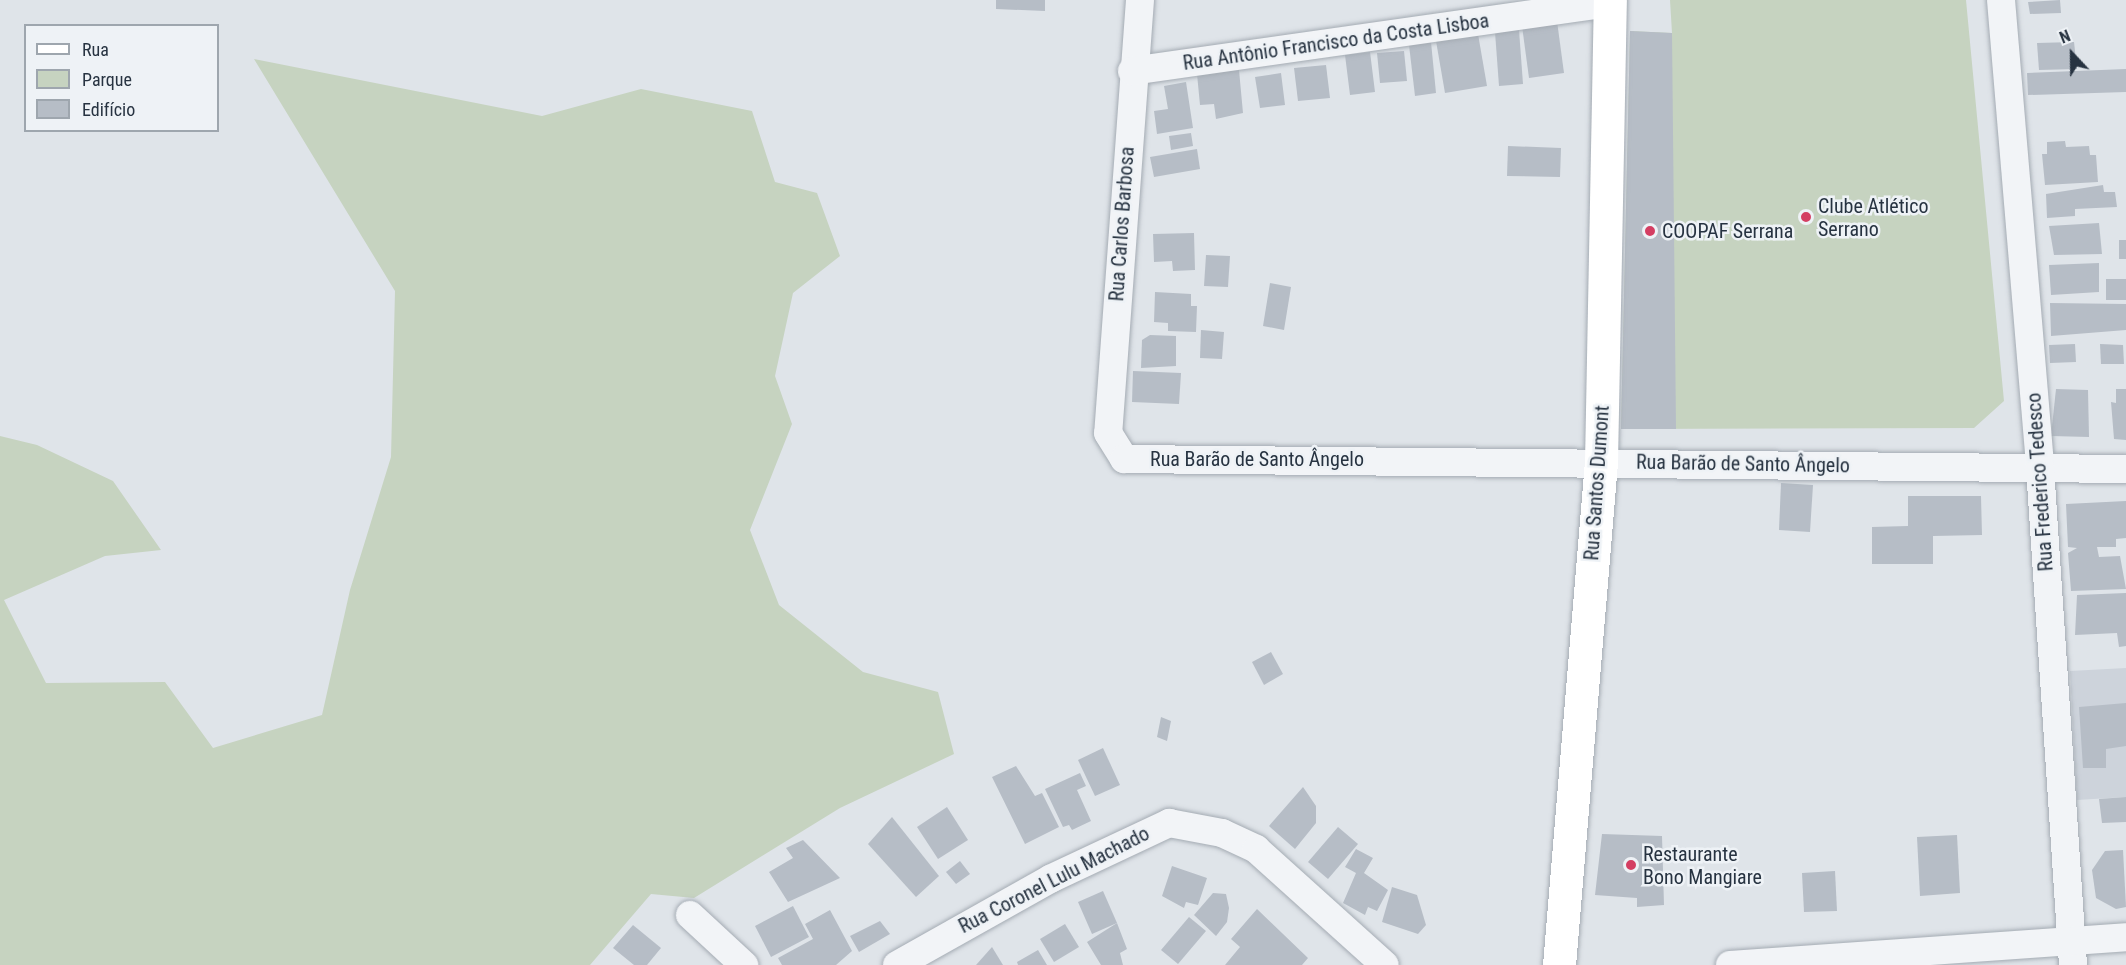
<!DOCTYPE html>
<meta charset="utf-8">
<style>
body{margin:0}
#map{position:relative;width:2126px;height:965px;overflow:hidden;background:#dfe4e9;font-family:"Roboto Condensed",sans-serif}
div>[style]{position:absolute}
.built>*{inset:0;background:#cdd3db}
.green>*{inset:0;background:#c6d3c0}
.building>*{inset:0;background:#b6bdc6}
.roads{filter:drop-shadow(0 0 2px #a4abb3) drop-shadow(0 0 2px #a4abb3)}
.minor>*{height:28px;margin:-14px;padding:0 14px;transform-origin:14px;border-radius:14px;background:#f2f4f7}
.major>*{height:33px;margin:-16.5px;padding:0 16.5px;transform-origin:16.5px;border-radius:16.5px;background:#fff}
.dots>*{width:16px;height:16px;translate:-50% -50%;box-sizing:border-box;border:3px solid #eef2f6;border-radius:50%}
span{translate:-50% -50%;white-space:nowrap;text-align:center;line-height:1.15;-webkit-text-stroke:5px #eef2f6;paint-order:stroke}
.street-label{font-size:20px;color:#273341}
.poi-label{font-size:20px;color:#273341}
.left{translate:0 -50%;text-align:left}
.legend{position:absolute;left:24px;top:24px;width:195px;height:108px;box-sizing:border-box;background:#eef2f6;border:2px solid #9ea6ae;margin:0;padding:8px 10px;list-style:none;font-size:18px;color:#273341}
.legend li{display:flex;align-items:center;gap:12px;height:30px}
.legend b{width:30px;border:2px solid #9ea6ae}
.north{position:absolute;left:2042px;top:24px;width:60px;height:60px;-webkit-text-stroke:4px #eef2f6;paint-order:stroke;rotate:338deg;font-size:16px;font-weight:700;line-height:24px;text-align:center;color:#273341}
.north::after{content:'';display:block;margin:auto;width:21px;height:27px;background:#273341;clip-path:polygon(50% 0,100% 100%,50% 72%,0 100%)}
</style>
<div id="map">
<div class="built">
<i style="clip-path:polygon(2126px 668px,2126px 797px,2077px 800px,2070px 671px)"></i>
</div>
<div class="green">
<i style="clip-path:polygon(1670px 0,1966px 0,2004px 401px,1974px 428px,1621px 429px,1630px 31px,1672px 33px)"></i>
<i style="clip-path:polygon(254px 59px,542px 116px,641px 89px,752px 111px,775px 182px,817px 193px,840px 256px,793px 293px,775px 376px,792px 424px,750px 530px,779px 605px,863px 672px,938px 692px,954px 754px,840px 808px,694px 898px,651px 894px,590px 965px,0 965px,0 436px,37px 445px,113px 481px,161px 550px,105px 556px,4px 600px,46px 683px,165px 682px,213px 748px,322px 715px,350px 590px,391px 457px,395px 291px)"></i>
</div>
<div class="building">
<i style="clip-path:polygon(996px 0,1045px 0,1045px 11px,996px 9px)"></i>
<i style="clip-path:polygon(2060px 0,2061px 13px,2030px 14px,2028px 2px)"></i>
<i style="clip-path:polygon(1557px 21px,1564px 73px,1529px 78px,1522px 26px)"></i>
<i style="clip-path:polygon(1519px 30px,1523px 84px,1499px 86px,1495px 32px)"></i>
<i style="clip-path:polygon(1630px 31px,1672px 33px,1676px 429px,1621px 429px)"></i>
<i style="clip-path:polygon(1478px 34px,1487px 86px,1445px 93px,1436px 41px)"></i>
<i style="clip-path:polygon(1431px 42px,1436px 93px,1415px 96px,1409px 45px)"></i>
<i style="clip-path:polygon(2074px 42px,2077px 69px,2039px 70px,2037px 43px)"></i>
<i style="clip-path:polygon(1404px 51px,1407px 81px,1380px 83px,1377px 53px)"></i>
<i style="clip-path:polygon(1370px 52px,1375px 92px,1350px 95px,1345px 55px)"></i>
<i style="clip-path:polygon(1326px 65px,1330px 98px,1298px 101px,1294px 68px)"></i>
<i style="clip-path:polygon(2126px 69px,2126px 92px,2028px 95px,2027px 73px)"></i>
<i style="clip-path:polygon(1239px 70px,1243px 113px,1216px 119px,1214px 104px,1200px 105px,1197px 74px)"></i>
<i style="clip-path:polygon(1281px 73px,1285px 105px,1260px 108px,1255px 77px)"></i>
<i style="clip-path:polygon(1186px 82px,1193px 128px,1157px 134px,1154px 111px,1168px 109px,1164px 86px)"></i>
<i style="clip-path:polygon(1191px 133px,1193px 146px,1171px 150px,1169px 136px)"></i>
<i style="clip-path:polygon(2065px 141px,2066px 147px,2089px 146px,2090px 155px,2096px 155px,2098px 182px,2045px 185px,2042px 154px,2047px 154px,2047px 142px)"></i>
<i style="clip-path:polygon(1508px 146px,1561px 148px,1560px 177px,1507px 176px)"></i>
<i style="clip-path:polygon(1197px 149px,1200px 169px,1154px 177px,1150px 157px)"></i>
<i style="clip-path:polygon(2103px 185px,2104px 192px,2115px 192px,2117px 207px,2075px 209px,2075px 216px,2047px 218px,2046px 194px)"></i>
<i style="clip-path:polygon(2099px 223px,2102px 254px,2054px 255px,2049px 226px)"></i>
<i style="clip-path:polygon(1194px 233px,1195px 270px,1173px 271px,1172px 261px,1154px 262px,1153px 234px)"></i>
<i style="clip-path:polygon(2119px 240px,2126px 240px,2126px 259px,2119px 259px)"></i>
<i style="clip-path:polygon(1206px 255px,1230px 256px,1228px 287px,1204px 286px)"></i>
<i style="clip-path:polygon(2099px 263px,2099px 292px,2051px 295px,2049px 265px)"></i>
<i style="clip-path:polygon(2106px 279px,2126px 279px,2126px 300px,2106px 300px)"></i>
<i style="clip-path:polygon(1270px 283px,1291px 287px,1284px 330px,1263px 326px)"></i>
<i style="clip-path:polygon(1155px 292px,1191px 294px,1191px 306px,1197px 306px,1196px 332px,1168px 331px,1168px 323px,1154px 322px)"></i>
<i style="clip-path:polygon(2050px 303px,2126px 304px,2126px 330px,2051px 336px)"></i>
<i style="clip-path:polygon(1201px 330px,1224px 332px,1222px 359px,1200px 358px)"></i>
<i style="clip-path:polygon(1150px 335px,1176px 336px,1176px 366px,1141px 368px,1142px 340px)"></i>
<i style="clip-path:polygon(2075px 344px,2076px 362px,2050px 363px,2049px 345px)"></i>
<i style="clip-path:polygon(2100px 344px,2123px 345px,2124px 364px,2101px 364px)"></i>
<i style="clip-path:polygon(1133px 371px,1181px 373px,1179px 404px,1132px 402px)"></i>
<i style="clip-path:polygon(2056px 389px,2088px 390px,2089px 437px,2051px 436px)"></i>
<i style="clip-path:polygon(2116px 389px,2126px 389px,2126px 440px,2114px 439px,2111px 402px,2116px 403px)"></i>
<i style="clip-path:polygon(1781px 483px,1813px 485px,1810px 532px,1779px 530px)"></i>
<i style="clip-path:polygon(1908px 496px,1981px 496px,1982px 535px,1933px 536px,1933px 564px,1872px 564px,1872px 527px,1908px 526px)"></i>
<i style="clip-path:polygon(2126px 501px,2126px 538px,2116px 539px,2116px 547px,2097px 547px,2099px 557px,2120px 556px,2126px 589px,2071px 591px,2068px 553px,2077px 548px,2068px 547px,2066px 504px)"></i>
<i style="clip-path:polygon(2126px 593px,2126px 646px,2119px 647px,2117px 633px,2075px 635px,2077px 595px)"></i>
<i style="clip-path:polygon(1271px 652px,1283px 674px,1264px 685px,1252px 662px)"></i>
<i style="clip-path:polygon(2126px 703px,2126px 746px,2106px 749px,2106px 768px,2083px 768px,2079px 707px)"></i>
<i style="clip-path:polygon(1161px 717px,1171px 721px,1167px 741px,1157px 737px)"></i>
<i style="clip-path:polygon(1103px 748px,1120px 785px,1095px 796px,1078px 760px)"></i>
<i style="clip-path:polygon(1016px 766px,1035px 796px,1042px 793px,1059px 827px,1025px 844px,992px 777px)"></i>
<i style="clip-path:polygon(1080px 773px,1086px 786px,1077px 790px,1091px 821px,1072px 830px,1069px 825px,1063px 827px,1045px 789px)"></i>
<i style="clip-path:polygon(1303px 787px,1316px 806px,1316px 823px,1295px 849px,1269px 826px)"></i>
<i style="clip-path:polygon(2126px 797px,2126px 822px,2102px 823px,2099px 799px)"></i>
<i style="clip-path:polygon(947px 807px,968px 840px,938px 859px,917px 827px)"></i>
<i style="clip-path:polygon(892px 817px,939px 876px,916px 897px,868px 844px)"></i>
<i style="clip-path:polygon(1338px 827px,1358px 844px,1328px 879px,1308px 862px)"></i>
<i style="clip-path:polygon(1602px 834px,1662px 836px,1664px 905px,1637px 907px,1637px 898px,1595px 895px)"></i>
<i style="clip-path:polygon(1957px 835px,1960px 893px,1920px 896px,1917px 837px)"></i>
<i style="clip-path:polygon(803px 840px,840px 878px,788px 902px,769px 872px,793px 858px,786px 848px)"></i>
<i style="clip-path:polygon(1356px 849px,1373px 858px,1364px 873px,1388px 890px,1377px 911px,1368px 907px,1365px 915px,1343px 903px,1356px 873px,1345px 867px)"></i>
<i style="clip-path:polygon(2123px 850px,2126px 907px,2116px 909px,2096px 898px,2092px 870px,2105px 851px)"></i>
<i style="clip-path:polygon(960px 861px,970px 874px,956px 884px,946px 872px)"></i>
<i style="clip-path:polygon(1172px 866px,1207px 878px,1198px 905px,1186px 902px,1184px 908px,1162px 896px)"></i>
<i style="clip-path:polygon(1835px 871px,1837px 911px,1804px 912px,1802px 873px)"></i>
<i style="clip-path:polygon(1392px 887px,1417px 895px,1426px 925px,1418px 934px,1382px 922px)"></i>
<i style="clip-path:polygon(1103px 891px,1117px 923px,1092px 934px,1078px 902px)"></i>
<i style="clip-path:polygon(1213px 893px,1226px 894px,1229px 908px,1227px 922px,1216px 936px,1194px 915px)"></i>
<i style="clip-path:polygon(793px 906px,809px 937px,771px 957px,755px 926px)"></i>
<i style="clip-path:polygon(1257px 909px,1308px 958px,1302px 965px,1225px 965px,1240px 947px,1231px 939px)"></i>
<i style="clip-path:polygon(830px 910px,852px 951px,836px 965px,782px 965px,778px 958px,813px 939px,805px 924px)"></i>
<i style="clip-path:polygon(1189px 917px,1206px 931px,1178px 964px,1161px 950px)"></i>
<i style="clip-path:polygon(880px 921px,890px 934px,859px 952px,850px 936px)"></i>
<i style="clip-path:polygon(1117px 923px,1127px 949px,1120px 953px,1123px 965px,1101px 965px,1087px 942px)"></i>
<i style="clip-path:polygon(1065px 924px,1079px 947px,1054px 962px,1040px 939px)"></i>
<i style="clip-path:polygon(633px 925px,661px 948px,647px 965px,634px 965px,613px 948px)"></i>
<i style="clip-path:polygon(992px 947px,1003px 965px,976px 965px)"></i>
<i style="clip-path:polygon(1038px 950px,1047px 965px,1018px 965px,1017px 962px)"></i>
</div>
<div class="roads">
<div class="minor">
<i style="left:1140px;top:0;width:434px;rotate:94.2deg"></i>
<i style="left:1108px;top:433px;width:31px;rotate:58deg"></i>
<i style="left:1124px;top:459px;width:1002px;rotate:0.57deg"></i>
<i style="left:2001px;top:0;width:470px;rotate:85.2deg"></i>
<i style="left:2040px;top:468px;width:498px;rotate:86.2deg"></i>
<i style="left:1132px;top:71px;width:483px;rotate:-8.1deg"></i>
<i style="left:690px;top:915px;width:74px;rotate:42.8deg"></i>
<i style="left:897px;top:965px;width:176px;rotate:-29.3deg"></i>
<i style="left:1050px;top:879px;width:132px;rotate:-25.2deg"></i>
<i style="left:1169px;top:823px;width:54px;rotate:10.7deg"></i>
<i style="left:1222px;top:833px;width:38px;rotate:25deg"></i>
<i style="left:1256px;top:849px;width:173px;rotate:42deg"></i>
<i style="left:1730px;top:965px;width:397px;rotate:-4deg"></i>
</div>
<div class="major">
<i style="left:1559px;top:965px;width:505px;rotate:-85.23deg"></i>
<i style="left:1601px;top:462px;width:462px;rotate:-88.9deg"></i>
</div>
</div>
<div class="dots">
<i style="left:1806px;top:217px;background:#d43e62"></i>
<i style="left:1650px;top:231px;background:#d43e62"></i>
<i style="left:1631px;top:865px;background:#d43e62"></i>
</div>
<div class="street-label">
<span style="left:1336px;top:42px;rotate:-8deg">Rua Antônio Francisco da Costa Lisboa</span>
<span style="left:1122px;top:224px;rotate:-86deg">Rua Carlos Barbosa</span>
<span style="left:1257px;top:459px">Rua Barão de Santo Ângelo</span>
<span style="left:1743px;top:464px;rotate:1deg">Rua Barão de Santo Ângelo</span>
<span style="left:2040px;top:482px;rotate:-94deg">Rua Frederico Tedesco</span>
<span style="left:1597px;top:483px;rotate:-86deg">Rua Santos Dumont</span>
<span style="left:1054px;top:880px;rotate:-27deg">Rua Coronel Lulu Machado</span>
</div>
<div class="poi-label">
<span class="left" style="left:1818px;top:218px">Clube Atlético<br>Serrano</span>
<span class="left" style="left:1662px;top:231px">COOPAF Serrana</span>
<span class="left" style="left:1643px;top:866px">Restaurante<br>Bono Mangiare</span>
</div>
<ul class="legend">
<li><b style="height:8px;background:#fff"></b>Rua</li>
<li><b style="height:16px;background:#c6d3c0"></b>Parque</li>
<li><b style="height:16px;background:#b6bdc6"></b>Edifício</li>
</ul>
<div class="north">N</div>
</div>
